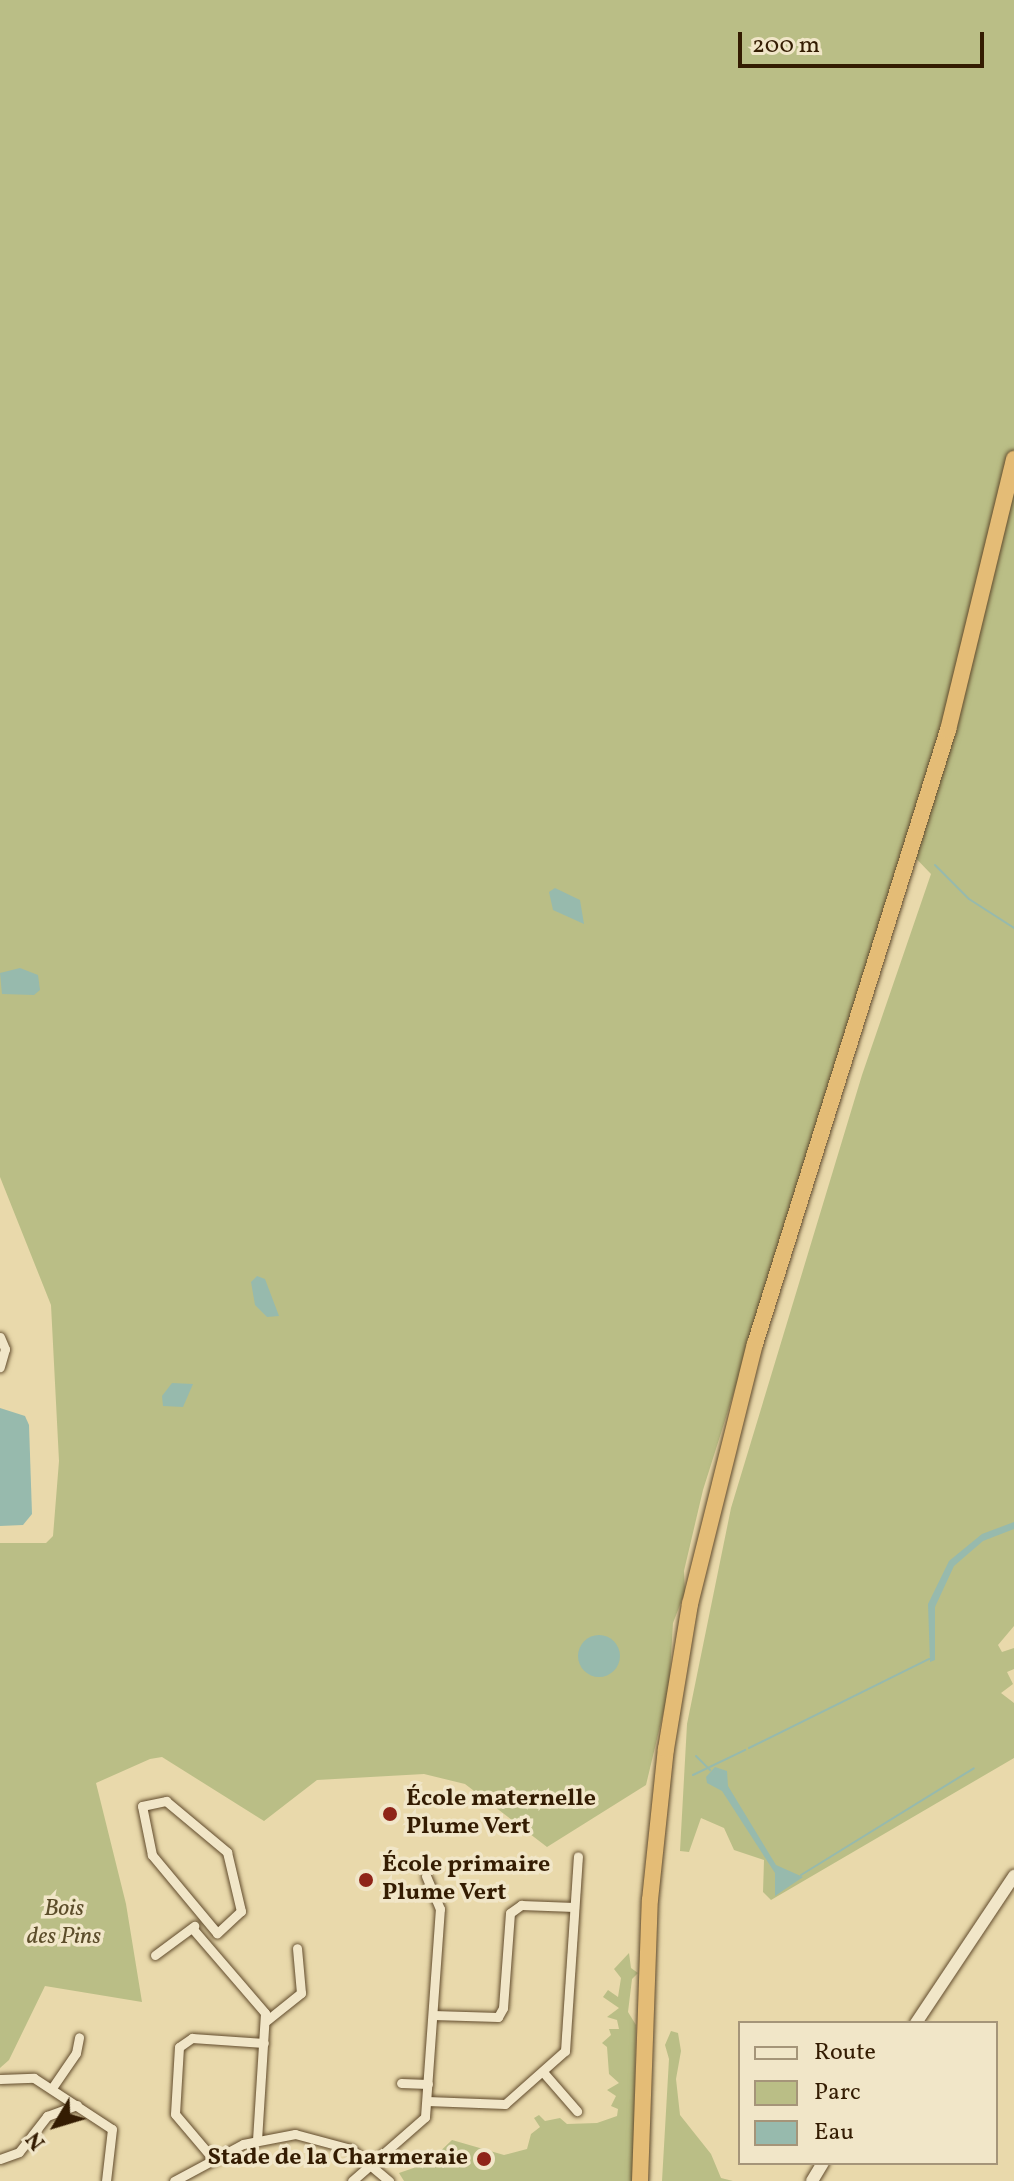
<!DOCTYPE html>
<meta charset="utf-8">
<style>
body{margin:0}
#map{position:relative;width:1014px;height:2181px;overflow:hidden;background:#e9d9ab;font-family:Vollkorn,serif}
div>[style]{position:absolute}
.green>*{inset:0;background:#babe86}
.water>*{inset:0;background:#97baad}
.round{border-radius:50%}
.stream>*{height:2px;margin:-1px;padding:0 1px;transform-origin:1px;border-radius:1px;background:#97baad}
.roads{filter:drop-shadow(0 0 2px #614b2c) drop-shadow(0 0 2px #614b2c)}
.minor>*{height:9px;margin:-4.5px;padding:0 4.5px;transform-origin:4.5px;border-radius:4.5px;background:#f1e6c8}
.tertiary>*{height:12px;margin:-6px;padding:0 6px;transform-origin:6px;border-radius:6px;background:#f1e6c8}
.trunk>*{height:16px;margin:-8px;padding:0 8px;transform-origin:8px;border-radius:8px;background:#e4bc76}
.dots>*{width:22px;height:22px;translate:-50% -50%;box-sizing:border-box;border:4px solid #f1e6c8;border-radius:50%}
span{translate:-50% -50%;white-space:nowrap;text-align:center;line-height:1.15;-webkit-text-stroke:7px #f1e6c8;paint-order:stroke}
.poi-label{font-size:24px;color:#341c02;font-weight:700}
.left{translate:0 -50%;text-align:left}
.right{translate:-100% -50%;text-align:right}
.park-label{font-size:24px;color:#5c4d2a;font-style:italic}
.legend{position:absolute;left:738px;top:2021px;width:260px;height:144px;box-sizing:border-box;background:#f1e6c8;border:2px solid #a59579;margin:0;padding:10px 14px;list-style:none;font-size:24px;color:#341c02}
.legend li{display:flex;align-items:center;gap:16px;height:40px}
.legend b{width:40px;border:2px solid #a59579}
.north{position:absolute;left:16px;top:2085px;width:80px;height:80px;-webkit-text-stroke:6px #f1e6c8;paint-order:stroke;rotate:232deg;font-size:22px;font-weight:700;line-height:32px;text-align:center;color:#341c02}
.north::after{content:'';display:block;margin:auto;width:28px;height:36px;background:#341c02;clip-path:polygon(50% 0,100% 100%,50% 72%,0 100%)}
.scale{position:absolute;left:738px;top:32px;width:246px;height:36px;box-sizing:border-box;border:4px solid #341c02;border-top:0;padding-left:10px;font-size:24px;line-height:28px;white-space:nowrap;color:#341c02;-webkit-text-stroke:6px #f1e6c8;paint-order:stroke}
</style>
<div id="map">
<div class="green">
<i style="clip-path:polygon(0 0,1014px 0,1014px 1626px,998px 1645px,1002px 1652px,1014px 1648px,1014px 1669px,1007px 1672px,1013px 1684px,1001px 1693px,1014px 1703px,1014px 1758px,771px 1900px,763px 1892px,764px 1860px,734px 1850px,724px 1828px,701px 1818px,689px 1852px,680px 1851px,687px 1724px,731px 1508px,862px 1075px,931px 874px,906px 848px,703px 1490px,684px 1571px,685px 1592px,673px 1623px,669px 1689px,646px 1785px,547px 1847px,465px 1784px,424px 1774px,317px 1780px,264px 1821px,162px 1757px,150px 1759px,96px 1783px,126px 1904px,142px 2002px,45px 1986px,9px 2060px,0 2068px,0 1543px,46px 1543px,53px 1536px,59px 1461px,51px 1305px,0 1177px)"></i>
<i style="clip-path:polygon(629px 1953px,631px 1968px,638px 1973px,632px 1979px,628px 2012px,636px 2025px,633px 2181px,404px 2181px,399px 2173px,428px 2163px,452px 2140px,504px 2155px,527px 2149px,531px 2134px,540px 2127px,534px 2118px,539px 2115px,545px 2121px,560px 2118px,567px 2124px,597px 2123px,617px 2116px,618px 2109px,611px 2106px,616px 2096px,607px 2090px,619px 2083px,609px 2074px,607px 2047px,602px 2043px,611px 2035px,609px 2029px,619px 2029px,617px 2020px,607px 2017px,619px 2008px,603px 1997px,608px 1990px,618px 1997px,621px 1978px,614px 1969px)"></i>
<i style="clip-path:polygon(671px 2031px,678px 2033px,681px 2051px,676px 2079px,680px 2115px,711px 2154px,721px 2178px,733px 2181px,662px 2181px,669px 2059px,665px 2045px)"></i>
</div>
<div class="water">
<i style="clip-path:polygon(555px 888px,580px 900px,584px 924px,553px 910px,549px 892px)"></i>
<i style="clip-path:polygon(20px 968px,38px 975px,40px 990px,34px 995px,2px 994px,0 973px)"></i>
<i style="clip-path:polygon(257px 1276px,265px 1279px,279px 1316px,267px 1317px,255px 1305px,251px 1282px)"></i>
<i style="clip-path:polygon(172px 1383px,193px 1384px,183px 1407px,163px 1406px,162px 1396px)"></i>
<i style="clip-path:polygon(0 1408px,25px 1416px,29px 1425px,32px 1514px,23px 1525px,0 1526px)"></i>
<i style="clip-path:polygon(1014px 1522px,1014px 1529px,983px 1541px,954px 1566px,935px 1607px,935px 1660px,930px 1662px,928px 1604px,949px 1561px,982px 1534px)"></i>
<i class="round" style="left:578px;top:1635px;width:42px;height:42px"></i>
<i style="clip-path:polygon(715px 1767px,727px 1771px,728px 1786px,776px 1865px,803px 1877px,775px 1896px,775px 1873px,722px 1791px,707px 1783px,706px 1777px)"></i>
</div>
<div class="stream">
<i style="left:935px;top:865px;width:48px;rotate:45deg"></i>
<i style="left:969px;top:899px;width:54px;rotate:32.8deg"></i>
<i style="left:749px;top:1748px;width:201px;rotate:-26.3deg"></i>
<i style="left:696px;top:1756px;width:20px;rotate:45deg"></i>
<i style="left:693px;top:1775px;width:58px;rotate:-25.7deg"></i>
<i style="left:801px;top:1875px;width:203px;rotate:-31.7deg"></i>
</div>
<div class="roads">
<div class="minor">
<i style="left:0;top:1337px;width:13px;rotate:67deg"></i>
<i style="left:5px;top:1349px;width:19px;rotate:106deg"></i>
<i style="left:166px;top:1801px;width:80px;rotate:39.9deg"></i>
<i style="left:227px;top:1852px;width:61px;rotate:76.7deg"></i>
<i style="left:241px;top:1911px;width:33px;rotate:137deg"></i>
<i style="left:217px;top:1933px;width:102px;rotate:-129.8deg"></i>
<i style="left:152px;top:1855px;width:50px;rotate:-101.5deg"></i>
<i style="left:142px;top:1806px;width:25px;rotate:-12deg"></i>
<i style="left:192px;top:1928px;width:112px;rotate:49.3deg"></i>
<i style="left:265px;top:2013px;width:127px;rotate:93.6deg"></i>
<i style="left:155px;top:1955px;width:49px;rotate:-36.6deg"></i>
<i style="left:433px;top:2015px;width:65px;rotate:1.8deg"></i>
<i style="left:498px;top:2017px;width:10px;rotate:-61deg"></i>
<i style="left:503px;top:2008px;width:95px;rotate:-85.8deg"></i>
<i style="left:510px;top:1913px;width:14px;rotate:-36deg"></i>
<i style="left:521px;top:1905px;width:53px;rotate:2.2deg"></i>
<i style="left:266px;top:2021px;width:45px;rotate:-38.7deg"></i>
<i style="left:301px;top:1993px;width:45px;rotate:-95.1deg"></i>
<i style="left:543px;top:2072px;width:52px;rotate:48.9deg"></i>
<i style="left:0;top:2079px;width:34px;rotate:-2deg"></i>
<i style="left:34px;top:2078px;width:93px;rotate:33.2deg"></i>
<i style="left:112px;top:2129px;width:52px;rotate:96.6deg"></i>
<i style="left:401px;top:2083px;width:27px;rotate:2deg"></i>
<i style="left:52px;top:2088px;width:42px;rotate:-55.6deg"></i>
<i style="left:76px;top:2053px;width:16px;rotate:-79deg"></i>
<i style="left:427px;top:2101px;width:78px;rotate:2.2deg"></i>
<i style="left:505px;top:2104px;width:80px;rotate:-41.5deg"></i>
<i style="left:565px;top:2051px;width:195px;rotate:-86.2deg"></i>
<i style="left:0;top:2159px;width:20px;rotate:-20deg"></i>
<i style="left:19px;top:2152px;width:46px;rotate:-52.1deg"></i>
<i style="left:47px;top:2116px;width:32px;rotate:-20deg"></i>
<i style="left:214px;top:2160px;width:60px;rotate:-130.3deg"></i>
<i style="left:175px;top:2114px;width:67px;rotate:-86.6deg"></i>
<i style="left:179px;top:2047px;width:16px;rotate:-35deg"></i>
<i style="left:192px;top:2038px;width:72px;rotate:4deg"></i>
<i style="left:174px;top:2181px;width:78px;rotate:-28.2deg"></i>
<i style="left:243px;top:2144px;width:53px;rotate:-10.9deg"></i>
<i style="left:295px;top:2134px;width:58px;rotate:15deg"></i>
<i style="left:351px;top:2149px;width:50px;rotate:40.1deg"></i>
<i style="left:352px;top:2181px;width:97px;rotate:-41.2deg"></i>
<i style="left:425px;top:2117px;width:209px;rotate:-85.9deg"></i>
<i style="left:440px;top:1909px;width:36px;rotate:-113deg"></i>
</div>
<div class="tertiary">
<i style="left:916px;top:2023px;width:177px;rotate:-56.3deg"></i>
<i style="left:812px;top:2181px;width:21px;rotate:-59deg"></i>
</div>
<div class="trunk">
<i style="left:640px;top:2181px;width:281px;rotate:-88deg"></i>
<i style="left:650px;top:1900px;width:152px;rotate:-84deg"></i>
<i style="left:666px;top:1749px;width:147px;rotate:-80.6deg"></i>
<i style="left:690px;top:1604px;width:268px;rotate:-76deg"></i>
<i style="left:755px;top:1344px;width:644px;rotate:-72.55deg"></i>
<i style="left:948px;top:730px;width:279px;rotate:-76.3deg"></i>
</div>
</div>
<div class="dots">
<i style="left:390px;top:1814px;background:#8f2418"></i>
<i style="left:366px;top:1880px;background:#8f2418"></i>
<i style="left:484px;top:2159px;background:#8f2418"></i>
</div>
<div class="poi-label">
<span class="left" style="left:406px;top:1814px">École maternelle<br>Plume Vert</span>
<span class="left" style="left:382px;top:1880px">École primaire<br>Plume Vert</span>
<span class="right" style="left:468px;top:2159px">Stade de la Charmeraie</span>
</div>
<div class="park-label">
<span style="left:64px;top:1924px">Bois<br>des Pins</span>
</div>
<ul class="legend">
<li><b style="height:10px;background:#f1e6c8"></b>Route</li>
<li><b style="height:22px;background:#babe86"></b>Parc</li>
<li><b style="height:22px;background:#97baad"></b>Eau</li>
</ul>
<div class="north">N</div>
<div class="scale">200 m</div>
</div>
